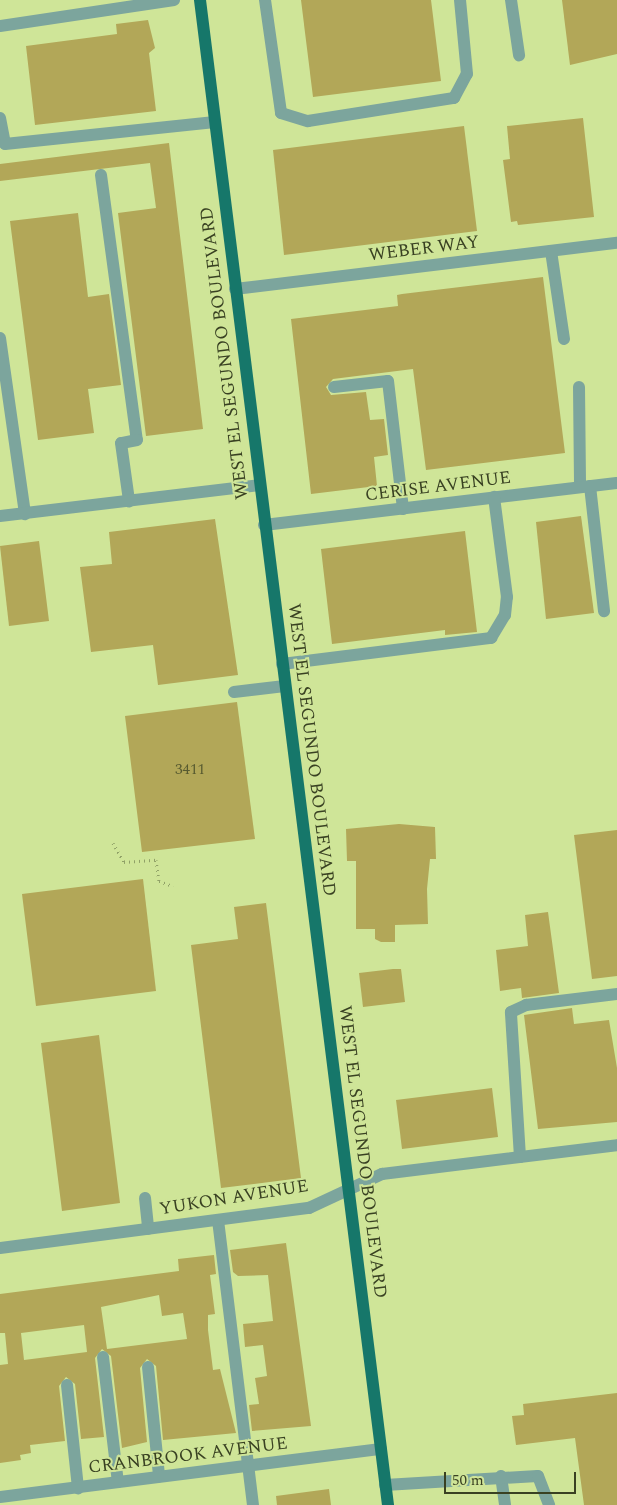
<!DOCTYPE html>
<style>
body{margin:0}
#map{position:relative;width:617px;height:1505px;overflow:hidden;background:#cfe598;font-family:Spectral,serif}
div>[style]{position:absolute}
.building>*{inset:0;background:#b2a758}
.path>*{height:3px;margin-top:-1.5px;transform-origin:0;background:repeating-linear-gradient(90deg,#90a167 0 1px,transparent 0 5px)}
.minor>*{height:12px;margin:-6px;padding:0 6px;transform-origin:6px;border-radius:6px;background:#7ca59d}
.major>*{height:12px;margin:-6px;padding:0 6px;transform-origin:6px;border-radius:6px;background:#16776a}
span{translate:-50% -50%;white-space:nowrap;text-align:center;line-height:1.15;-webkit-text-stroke:4px #cfe598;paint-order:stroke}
.number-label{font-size:15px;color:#575a30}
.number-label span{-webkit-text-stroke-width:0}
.street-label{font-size:18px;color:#394122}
.scale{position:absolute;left:444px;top:1472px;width:132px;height:22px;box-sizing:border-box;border:2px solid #394122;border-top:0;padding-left:6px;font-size:15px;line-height:18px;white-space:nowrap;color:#394122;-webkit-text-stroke:4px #cfe598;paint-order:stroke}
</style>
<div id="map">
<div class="building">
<i style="clip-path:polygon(301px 0,431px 0,441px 81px,313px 97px)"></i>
<i style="clip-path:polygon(562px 0,617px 0,617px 54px,570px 65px)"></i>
<i style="clip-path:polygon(148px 20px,155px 48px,149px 53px,156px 111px,35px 125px,26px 46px,117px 34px,116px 24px)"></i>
<i style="clip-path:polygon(583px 118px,594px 217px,518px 225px,517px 221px,511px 222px,503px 160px,510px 159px,507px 126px)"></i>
<i style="clip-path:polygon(464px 126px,477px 231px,284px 255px,273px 150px)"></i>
<i style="clip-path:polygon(169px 143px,203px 429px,146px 436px,118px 213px,156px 208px,150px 163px,0 181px,0 164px)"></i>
<i style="clip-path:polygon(78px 213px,88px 297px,109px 294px,121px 385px,88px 389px,94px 433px,38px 440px,10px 221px)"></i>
<i style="clip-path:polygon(543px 277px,565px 453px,426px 470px,413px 369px,333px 379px,326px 387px,331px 395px,366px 392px,370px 420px,384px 419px,388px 455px,374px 457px,377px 486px,311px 494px,291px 319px,398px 306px,397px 295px,402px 294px)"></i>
<i style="clip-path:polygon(581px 516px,594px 613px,546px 619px,536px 522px)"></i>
<i style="clip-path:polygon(215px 519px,238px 675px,158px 685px,153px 645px,91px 652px,80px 567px,112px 564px,109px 532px)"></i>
<i style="clip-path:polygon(465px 531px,477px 632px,445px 635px,445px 630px,332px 644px,321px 549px)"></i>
<i style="clip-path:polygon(39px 541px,49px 621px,9px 626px,0 546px)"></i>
<i style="clip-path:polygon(237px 702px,255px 839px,142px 852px,125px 716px)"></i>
<i style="clip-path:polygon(399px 824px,435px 827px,436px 859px,430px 859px,427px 889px,428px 924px,395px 925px,395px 942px,381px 942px,375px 939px,375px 929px,356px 929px,356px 861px,347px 861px,346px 829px)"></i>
<i style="clip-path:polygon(617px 830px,617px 976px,592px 979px,574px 835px)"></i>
<i style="clip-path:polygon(143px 879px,156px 991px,36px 1006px,22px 894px)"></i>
<i style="clip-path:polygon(266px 903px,301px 1178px,221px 1188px,191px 945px,238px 939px,234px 907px)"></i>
<i style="clip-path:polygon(548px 912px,559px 993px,522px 998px,521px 988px,500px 991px,496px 950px,528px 946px,525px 915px)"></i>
<i style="clip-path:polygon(393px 969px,401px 969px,405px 1002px,363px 1007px,359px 973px)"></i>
<i style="clip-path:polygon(572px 1008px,574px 1024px,609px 1020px,617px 1068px,617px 1122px,538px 1129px,524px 1015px)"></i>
<i style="clip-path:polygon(99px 1035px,120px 1203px,62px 1211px,41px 1043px)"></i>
<i style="clip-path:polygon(492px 1088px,498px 1137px,402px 1149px,396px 1100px)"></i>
<i style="clip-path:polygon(286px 1243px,311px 1426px,252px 1431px,249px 1405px,259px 1404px,255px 1378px,267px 1376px,263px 1345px,245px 1347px,243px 1324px,273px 1321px,268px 1275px,238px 1276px,233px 1272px,230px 1250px)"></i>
<i style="clip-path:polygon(evenodd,214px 1255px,216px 1274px,210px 1275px,215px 1314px,208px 1315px,208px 1330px,213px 1370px,220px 1369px,236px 1433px,163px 1440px,156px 1366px,147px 1359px,140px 1368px,147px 1442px,122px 1448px,111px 1356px,102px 1349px,95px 1358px,104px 1437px,81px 1439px,75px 1384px,66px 1377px,59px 1386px,65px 1441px,30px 1445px,31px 1453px,20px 1455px,21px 1460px,0 1463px,0 1365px,8px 1364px,5px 1333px,0 1333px,0 1294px,179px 1271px,178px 1259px,214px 1255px,159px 1295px,162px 1316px,183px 1313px,187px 1339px,107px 1349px,101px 1307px,159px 1295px,214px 1255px,84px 1325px,87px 1352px,24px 1360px,21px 1333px,84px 1325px)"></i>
<i style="clip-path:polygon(617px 1393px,617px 1505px,584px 1505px,575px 1438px,516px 1445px,512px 1416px,524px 1415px,523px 1404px)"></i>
<i style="clip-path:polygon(329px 1489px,331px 1505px,277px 1505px,276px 1496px)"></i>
</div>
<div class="path">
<i style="left:113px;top:843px;width:22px;rotate:60deg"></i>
<i style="left:124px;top:862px;width:32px;rotate:-4deg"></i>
<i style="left:156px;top:860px;width:21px;rotate:82deg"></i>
<i style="left:159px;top:881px;width:15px;rotate:20deg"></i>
</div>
<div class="minor">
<i style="left:265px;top:0;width:114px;rotate:81.9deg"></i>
<i style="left:281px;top:113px;width:28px;rotate:17deg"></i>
<i style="left:308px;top:121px;width:148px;rotate:-9deg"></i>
<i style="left:454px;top:98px;width:27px;rotate:-62deg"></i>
<i style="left:467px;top:74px;width:74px;rotate:-95.4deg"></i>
<i style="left:511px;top:0;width:56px;rotate:81.7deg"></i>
<i style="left:0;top:26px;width:176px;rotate:-8.5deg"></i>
<i style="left:0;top:118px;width:26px;rotate:79deg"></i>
<i style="left:5px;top:144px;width:211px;rotate:-6deg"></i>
<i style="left:101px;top:175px;width:267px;rotate:82.3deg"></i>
<i style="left:137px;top:440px;width:16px;rotate:169deg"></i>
<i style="left:121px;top:443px;width:59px;rotate:82.1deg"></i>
<i style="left:551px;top:251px;width:89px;rotate:81.6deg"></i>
<i style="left:235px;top:289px;width:385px;rotate:-6.9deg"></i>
<i style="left:0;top:338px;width:178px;rotate:81.9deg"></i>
<i style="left:334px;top:387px;width:54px;rotate:-6.3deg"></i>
<i style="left:388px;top:381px;width:129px;rotate:83.3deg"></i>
<i style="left:579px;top:387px;width:100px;rotate:89.4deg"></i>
<i style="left:590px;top:486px;width:126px;rotate:83.6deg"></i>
<i style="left:0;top:516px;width:261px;rotate:-6.8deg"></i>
<i style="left:264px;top:525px;width:355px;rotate:-6.8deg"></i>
<i style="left:282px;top:664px;width:211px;rotate:-7.1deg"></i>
<i style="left:491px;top:638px;width:27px;rotate:-59deg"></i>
<i style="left:505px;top:615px;width:18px;rotate:-84deg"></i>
<i style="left:507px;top:597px;width:101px;rotate:-97.4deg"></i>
<i style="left:234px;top:692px;width:51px;rotate:-6.7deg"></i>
<i style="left:520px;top:1157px;width:145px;rotate:-93.6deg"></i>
<i style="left:511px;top:1012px;width:17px;rotate:-25deg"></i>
<i style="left:526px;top:1005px;width:92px;rotate:-6.9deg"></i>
<i style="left:145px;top:1198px;width:31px;rotate:84deg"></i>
<i style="left:218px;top:1220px;width:287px;rotate:83deg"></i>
<i style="left:0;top:1248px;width:312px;rotate:-7.4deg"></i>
<i style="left:309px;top:1208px;width:81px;rotate:-25deg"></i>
<i style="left:382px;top:1174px;width:237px;rotate:-7deg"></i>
<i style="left:103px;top:1357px;width:126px;rotate:83.2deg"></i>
<i style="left:148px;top:1367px;width:110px;rotate:84.2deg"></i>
<i style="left:67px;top:1385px;width:104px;rotate:83.9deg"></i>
<i style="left:501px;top:1476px;width:29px;rotate:82deg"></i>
<i style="left:385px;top:1485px;width:153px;rotate:-3.4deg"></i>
<i style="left:538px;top:1476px;width:31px;rotate:69deg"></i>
<i style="left:0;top:1497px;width:384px;rotate:-7.2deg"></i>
</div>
<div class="major">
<i style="left:200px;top:0;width:1517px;rotate:82.88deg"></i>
</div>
<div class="number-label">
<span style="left:190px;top:770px">3411</span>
</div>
<div class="street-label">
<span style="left:424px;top:249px;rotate:-7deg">WEBER WAY</span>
<span style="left:225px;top:353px;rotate:-97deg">WEST EL SEGUNDO BOULEVARD</span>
<span style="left:438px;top:487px;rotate:-7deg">CERISE AVENUE</span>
<span style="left:311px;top:750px;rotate:83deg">WEST EL SEGUNDO BOULEVARD</span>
<span style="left:362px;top:1152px;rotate:83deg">WEST EL SEGUNDO BOULEVARD</span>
<span style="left:234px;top:1198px;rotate:-9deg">YUKON AVENUE</span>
<span style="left:188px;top:1456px;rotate:-7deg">CRANBROOK AVENUE</span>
</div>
<div class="scale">50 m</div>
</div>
